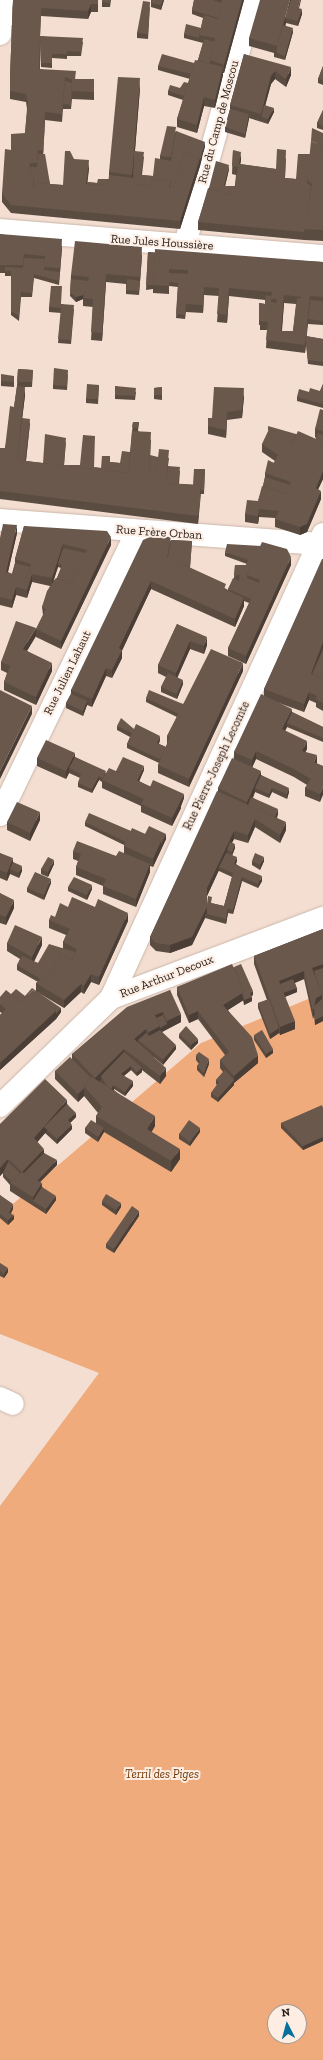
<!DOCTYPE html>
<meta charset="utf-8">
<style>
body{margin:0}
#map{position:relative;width:323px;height:2060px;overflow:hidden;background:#f3ded1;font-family:"Zilla Slab",serif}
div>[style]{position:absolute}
.green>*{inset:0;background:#efab7b}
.roads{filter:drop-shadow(0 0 1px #cab6a9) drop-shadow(0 0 1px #cab6a9)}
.street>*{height:22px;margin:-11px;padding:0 11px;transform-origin:11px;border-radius:11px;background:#fff}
.wall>*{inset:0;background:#5b4c42}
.shaded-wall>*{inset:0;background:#4a3e36}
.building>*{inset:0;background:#6a584d}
span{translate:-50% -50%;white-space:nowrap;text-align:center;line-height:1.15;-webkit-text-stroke:4px #fdede2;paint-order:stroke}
.street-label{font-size:12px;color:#241c18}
.park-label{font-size:12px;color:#6c3604;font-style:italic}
.north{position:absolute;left:267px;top:2004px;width:40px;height:40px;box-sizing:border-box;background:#fdede2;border:1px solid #a69991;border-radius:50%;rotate:354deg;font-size:11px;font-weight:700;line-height:16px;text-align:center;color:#241c18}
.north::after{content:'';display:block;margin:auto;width:14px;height:18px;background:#07709c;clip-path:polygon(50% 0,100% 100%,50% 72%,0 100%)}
</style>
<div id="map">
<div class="green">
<i style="clip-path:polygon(evenodd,323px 993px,323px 2060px,0 2060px,0 1506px,99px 1373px,0 1334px,0 1215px,201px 1043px,323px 993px,275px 2012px,299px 2012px,299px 2036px,275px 2036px,275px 2012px)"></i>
</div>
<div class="roads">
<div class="street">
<i style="left:0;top:34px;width:34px;rotate:-87deg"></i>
<i style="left:0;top:230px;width:324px;rotate:4.6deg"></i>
<i style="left:185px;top:244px;width:253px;rotate:-74.4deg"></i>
<i style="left:0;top:520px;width:319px;rotate:4.3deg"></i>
<i style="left:0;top:815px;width:315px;rotate:-64.2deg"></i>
<i style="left:111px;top:998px;width:510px;rotate:-65.44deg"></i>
<i style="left:0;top:1106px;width:155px;rotate:-44.2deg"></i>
<i style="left:111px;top:998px;width:227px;rotate:-20.7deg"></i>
<i style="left:0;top:1398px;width:14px;rotate:25deg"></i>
</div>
</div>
<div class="wall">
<i style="clip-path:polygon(13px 0,98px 0,98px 12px,91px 12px,88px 19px,41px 16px,40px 36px,83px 42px,81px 56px,67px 56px,67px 59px,52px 58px,52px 68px,41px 67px,40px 43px,40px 69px,76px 79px,94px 87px,94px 100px,72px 99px,71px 109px,63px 109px,62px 122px,45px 120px,43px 154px,50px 184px,63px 185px,74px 159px,89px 168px,87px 182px,97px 183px,109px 179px,109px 172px,140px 88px,135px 151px,144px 157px,142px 175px,153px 176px,160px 159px,160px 156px,176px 131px,205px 146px,200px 166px,180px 229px,11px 213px,2px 202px,2px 194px,11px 150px,25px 133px,27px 109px,26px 102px,10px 99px,10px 76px)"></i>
<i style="clip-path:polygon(102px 0,111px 0,110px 7px,102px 7px)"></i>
<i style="clip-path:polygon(151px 0,164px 0,161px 10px,151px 7px)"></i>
<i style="clip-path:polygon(194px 0,244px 0,224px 73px,223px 73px,223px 75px,215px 108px,204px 106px,197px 133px,177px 127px,177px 119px,183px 100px,168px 95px,168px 91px,180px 88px,188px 83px,190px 79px,158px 70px,158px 66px,194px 63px,198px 60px,203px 43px,184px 38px,184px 34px,201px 28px,203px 18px,192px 14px,192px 10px)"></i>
<i style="clip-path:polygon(150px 6px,148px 39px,137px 38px,137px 33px)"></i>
<i style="clip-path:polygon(299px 9px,302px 14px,298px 26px,286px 23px,285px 25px,293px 32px,285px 60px,274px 57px,274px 53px,249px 46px,249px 38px)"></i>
<i style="clip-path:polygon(244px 54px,291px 75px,286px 87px,275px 79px,271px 84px,265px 105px,274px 112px,268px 124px,249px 118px,245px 138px,225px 132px,225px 127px,230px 109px,230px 105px)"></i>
<i style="clip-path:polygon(323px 66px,323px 85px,318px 83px,318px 79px)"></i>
<i style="clip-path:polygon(323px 110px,323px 130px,317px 128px,317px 123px)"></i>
<i style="clip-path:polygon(323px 133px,323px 241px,304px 240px,198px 230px,198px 222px,209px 188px,229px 169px,225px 186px,235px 186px,236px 175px,232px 174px,233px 150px,241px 160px,240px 164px,276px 169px,286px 158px,285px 178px,296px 179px)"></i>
<i style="clip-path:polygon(0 234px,62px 247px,59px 285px,34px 278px,32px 297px,21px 297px,19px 321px,11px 315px,11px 276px,5px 276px,5px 273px,0 273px,0 279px)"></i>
<i style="clip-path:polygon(evenodd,148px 252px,323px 262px,323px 325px,308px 324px,308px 321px,306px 336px,323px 339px,323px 366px,308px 364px,306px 343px,305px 353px,266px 348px,267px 330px,260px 330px,260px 325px,259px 325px,259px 303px,265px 304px,265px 300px,229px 296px,227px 323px,217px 322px,219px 296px,204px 295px,203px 313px,186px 312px,185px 319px,176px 318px,178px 287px,169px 286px,169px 294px,153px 293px,153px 289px,146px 290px,148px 252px,284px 303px,296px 304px,293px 331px,282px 331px,284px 303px)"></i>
<i style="clip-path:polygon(142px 255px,139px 295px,126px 294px,126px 284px,106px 282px,102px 341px,91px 340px,93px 307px,83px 306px,83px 299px,76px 302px,70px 296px,71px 275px)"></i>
<i style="clip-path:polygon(62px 304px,74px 309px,71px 344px,58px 343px,61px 313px,49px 312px,49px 307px)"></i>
<i style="clip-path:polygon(18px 369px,33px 370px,32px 387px,24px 387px,25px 395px,22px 418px,30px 423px,26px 461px,43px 463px,66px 442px,64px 465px,101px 468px,110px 462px,120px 463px,130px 452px,133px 422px,139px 422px,138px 431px,151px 440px,150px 461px,158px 457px,169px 458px,168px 466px,180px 471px,179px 484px,193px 485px,205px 469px,204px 494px,200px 494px,198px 524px,0 499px,0 448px,5px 448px,14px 407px,17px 386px)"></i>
<i style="clip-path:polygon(68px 374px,67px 390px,53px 389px,53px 385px)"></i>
<i style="clip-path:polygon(14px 376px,14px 387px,1px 386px,1px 381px)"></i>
<i style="clip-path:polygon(323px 384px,323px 408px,297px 401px,297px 397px,309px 392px,320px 391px)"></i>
<i style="clip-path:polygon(99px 385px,98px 404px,86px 403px,86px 399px)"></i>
<i style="clip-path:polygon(115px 386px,136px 392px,135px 400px,115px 399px)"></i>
<i style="clip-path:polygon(162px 387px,162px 400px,154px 399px,154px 388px)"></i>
<i style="clip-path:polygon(244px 396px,242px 418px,227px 420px,226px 438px,208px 434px,208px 426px,212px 418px)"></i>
<i style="clip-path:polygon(323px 410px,323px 479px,318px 489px,321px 499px,307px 532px,300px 535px,275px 527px,275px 518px,259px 517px,258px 524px,245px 522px,245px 514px,258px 501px,263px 486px,265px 477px,265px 473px,275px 461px,262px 452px,262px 444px,296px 434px,316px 439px,316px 438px,315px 437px,315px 429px)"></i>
<i style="clip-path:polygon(evenodd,24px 526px,111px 545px,61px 649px,36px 637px,36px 629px,43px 615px,42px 607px,50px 586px,32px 582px,27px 598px,16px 595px,12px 608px,0 605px,0 538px,17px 533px,8px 572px,12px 574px,15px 563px,15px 559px,24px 526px,58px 567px,61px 568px,57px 578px,53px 581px,58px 567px)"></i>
<i style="clip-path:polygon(171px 540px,192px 541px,190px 568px,228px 590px,228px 589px,234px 578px,235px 565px,246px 565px,247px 564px,225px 556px,225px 552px,291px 565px,246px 664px,228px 656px,228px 648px,249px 603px,244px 601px,244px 606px,235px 627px,151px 589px,122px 650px,122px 658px,112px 678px,106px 676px,92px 707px,87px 705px,83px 716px,66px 708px,66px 703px,71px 694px,71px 690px)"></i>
<i style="clip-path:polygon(evenodd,323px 559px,323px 711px,316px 707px,316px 703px,309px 700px,304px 712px,276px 702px,292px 712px,323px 727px,323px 742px,287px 727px,285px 731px,307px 749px,305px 752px,317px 764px,323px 766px,320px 802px,305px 796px,305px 788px,307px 785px,294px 777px,256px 759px,252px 767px,261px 775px,289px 792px,287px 799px,272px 792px,269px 798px,255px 792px,253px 798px,278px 814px,277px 818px,286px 830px,280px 843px,255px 827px,248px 843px,234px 839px,232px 843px,235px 848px,232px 855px,237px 861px,236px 864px,262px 881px,258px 888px,242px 881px,233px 914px,228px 913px,226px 924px,205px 918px,192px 945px,170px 953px,156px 951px,150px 945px,150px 937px,218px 791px,218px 788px,234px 759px,234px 752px,264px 696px,264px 689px,323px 559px,219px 870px,219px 871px,232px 877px,224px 906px,211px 903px,207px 904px,207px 896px,219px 870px)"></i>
<i style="clip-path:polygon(177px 624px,207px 645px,204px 654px,190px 649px,177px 677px,183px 684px,177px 699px,161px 692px,161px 687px,166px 677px,158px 673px,158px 665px)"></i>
<i style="clip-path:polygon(36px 636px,27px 651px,52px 671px,36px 705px,4px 690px,4px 682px,7px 673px,1px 670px,1px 662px)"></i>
<i style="clip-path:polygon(243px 671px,189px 787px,158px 773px,158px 765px,159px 763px,127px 748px,127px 744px,130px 737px,117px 730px,117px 726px,134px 729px,160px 740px,159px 744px,166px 747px,167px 744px,167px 736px,177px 717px,146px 702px,146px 698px,183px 704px)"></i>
<i style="clip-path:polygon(75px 757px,106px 773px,116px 771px,144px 770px,139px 781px,150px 787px,184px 798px,181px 806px,181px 808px,172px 826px,141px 812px,141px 806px,102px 788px,102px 782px,99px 780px,92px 793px,78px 787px,78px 783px,80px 778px,69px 773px,66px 779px,37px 766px,37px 758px)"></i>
<i style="clip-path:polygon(40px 820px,30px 841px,7px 830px,7px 822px)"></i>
<i style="clip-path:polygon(85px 822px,145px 834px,166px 839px,153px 867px,150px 866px,150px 872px,136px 907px,103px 894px,103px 886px,76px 875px,76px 867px,78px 861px,73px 859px,73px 851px,116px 856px,124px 853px,124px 845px,85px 826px)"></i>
<i style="clip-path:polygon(0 853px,13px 862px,22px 871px,19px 878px,10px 874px,7px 881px,0 878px)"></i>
<i style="clip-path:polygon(252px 861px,264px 861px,260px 870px,252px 865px)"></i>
<i style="clip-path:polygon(54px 864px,48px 877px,41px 874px,41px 869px)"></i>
<i style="clip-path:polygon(51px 883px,44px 900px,27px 892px,27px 888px)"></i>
<i style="clip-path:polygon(68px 887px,92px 889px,87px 900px,68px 891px)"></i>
<i style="clip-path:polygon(0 893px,14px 908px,6px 925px,0 923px)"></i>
<i style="clip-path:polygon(68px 907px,95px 907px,128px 921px,99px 985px,91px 982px,84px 994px,81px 992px,64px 1008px,37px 992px,61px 1012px,56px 1019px,0 1070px,0 1015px,2px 1013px,0 1012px,0 997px,11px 994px,25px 996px,36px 991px,36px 983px,38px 982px,17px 970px,17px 965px,20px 959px,7px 951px,7px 943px,42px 945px,34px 962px,38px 963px,63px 948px,63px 942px,66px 935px,49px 928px,49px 920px,55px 917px)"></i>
<i style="clip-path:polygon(323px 929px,323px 1021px,315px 1025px,314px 1015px,313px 1019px,304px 979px,295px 983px,297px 992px,285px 997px,295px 1029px,280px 1035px,279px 1033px,270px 1039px,258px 1008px,258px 1003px,267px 1000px,254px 964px,254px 956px)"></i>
<i style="clip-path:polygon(234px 967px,253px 995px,251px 996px,252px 1001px,244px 1005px,243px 1000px,228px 1010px,258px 1063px,234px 1083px,234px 1085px,218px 1102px,211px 1097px,211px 1093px,217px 1085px,216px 1084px,216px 1080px,223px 1072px,220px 1068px,220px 1060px,225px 1055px,198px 1019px,189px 1023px,177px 995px,177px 987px)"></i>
<i style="clip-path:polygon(170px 990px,181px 1022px,162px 1032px,176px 1049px,163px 1065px,154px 1057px,166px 1076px,160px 1084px,142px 1070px,142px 1072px,137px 1076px,131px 1070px,124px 1076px,133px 1086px,125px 1096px,114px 1089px,114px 1090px,155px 1126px,151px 1132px,180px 1159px,171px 1172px,104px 1132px,98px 1142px,85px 1133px,85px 1128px,96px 1123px,96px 1116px,98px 1113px,84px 1096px,78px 1102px,55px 1079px,55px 1071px,72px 1059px,72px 1054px)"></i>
<i style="clip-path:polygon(179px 1034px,198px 1043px,191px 1050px,179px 1038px)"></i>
<i style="clip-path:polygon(254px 1035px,273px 1053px,266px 1058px,254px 1040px)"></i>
<i style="clip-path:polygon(196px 1055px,209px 1064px,204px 1077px,197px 1070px,197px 1066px,199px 1064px,196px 1060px)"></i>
<i style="clip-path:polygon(67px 1104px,76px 1117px,70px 1123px,72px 1129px,57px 1144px,45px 1133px,37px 1142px,44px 1153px,57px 1165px,40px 1182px,42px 1187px,56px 1200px,46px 1214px,10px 1191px,10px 1185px,3px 1177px,3px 1173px,0 1176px,0 1124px)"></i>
<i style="clip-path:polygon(323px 1108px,323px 1141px,303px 1150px,281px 1128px,281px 1123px)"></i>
<i style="clip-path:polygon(200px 1132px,190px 1146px,179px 1139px,179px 1134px)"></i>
<i style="clip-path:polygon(0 1195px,13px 1209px,11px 1213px,14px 1219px,8px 1225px,0 1218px)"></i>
<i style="clip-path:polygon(102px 1201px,121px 1207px,116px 1215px,102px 1205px)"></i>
<i style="clip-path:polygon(139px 1216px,114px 1253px,106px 1248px,106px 1244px)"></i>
<i style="clip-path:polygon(0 1263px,8px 1272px,4px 1278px,0 1276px)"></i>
</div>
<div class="shaded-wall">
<i style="clip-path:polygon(163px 0,164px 0,161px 10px,161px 5px)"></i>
<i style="clip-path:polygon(242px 0,244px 0,224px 73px,224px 65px)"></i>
<i style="clip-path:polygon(290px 0,292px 0,285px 18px,286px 23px,277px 54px,277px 46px)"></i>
<i style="clip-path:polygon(300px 0,301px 0,298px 13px,298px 8px)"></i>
<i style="clip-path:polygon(91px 4px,91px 12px,88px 19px,88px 11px)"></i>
<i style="clip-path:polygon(302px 9px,302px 14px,298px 26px,298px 21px)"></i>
<i style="clip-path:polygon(293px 28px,293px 32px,285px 60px,285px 56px)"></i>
<i style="clip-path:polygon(223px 67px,223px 75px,215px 108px,215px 100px)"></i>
<i style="clip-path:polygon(291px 67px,291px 75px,286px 87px,286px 79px)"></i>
<i style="clip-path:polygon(275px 71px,275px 79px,271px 84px,262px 118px,261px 117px,261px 114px,271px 76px)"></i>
<i style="clip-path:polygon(140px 78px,140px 88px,132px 186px,132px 175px)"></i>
<i style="clip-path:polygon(204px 97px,204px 106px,197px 133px,197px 125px)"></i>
<i style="clip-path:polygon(274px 108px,274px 112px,268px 124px,268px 119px)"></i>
<i style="clip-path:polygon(45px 112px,45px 120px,43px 158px,43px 150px)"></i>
<i style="clip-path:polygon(249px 114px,249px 119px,245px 138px,245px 134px)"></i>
<i style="clip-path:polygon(205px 142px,205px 146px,200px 166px,180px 229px,180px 221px)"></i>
<i style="clip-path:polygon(241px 152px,241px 160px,239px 172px,239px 164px)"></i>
<i style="clip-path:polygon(89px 160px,89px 168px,87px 187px,86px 187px)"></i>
<i style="clip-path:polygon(229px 165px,229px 169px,224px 191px,224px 186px)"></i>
<i style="clip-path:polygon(62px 239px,62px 247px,59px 285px,60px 268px)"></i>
<i style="clip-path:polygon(142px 247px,142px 255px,139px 295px,140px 277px)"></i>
<i style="clip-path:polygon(106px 274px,106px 282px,102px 341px,102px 333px)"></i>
<i style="clip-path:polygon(204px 287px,204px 295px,203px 313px,203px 305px)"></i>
<i style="clip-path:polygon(229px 288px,229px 296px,227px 323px,227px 315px)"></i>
<i style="clip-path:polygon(87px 293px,83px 298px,83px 299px,76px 302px,76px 297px)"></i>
<i style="clip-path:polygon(284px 295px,284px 303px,281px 339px,281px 331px)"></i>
<i style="clip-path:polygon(310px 296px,310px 304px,305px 353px,305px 345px)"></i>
<i style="clip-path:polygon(25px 387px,25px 395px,17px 464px,17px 460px)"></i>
<i style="clip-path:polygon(244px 388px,244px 396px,242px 418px,242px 410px)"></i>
<i style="clip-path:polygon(227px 412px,227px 420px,226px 438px,226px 430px)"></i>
<i style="clip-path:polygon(30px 419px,30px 423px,25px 469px,25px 465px)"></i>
<i style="clip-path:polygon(323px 471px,323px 479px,317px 492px,316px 488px)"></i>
<i style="clip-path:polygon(201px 485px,201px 493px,198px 524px,198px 516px)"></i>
<i style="clip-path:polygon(321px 491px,321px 499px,307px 532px,300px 535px,300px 527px)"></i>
<i style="clip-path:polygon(259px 509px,259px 517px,258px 524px,258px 516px)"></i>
<i style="clip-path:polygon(17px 525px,17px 533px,6px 580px,6px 572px)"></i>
<i style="clip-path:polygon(111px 537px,111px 545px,61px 649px,61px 641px)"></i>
<i style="clip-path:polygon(63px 544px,63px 552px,58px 563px,58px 567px,52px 586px,52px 578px)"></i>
<i style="clip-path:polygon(291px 557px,291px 565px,246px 664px,246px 656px)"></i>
<i style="clip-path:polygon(32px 574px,32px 582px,27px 598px,27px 590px)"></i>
<i style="clip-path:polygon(151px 581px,151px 589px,120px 655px,122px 650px,122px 658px,112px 678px,112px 670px,119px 648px)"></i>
<i style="clip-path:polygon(16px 587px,16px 595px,12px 608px,12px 600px)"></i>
<i style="clip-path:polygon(244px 598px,244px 606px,235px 627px,235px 619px)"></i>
<i style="clip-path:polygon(36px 628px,36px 636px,23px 657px,23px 649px)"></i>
<i style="clip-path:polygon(207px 637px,207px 645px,204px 654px,204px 646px)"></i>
<i style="clip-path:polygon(190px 641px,190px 649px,176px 681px,176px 673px)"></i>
<i style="clip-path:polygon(323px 642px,323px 650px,312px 678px,311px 674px)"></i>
<i style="clip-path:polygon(52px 663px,52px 671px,36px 705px,36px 697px)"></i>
<i style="clip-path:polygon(243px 663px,243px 671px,189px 787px,189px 779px)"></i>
<i style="clip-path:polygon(106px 668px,106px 676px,92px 707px,92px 699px)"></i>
<i style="clip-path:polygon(183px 680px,183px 684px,177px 699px,177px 694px)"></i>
<i style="clip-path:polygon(309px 692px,309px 700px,304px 712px,304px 704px)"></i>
<i style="clip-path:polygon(87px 701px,87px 705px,83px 716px,83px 711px)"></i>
<i style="clip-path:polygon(32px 706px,32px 714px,0 779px,0 771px)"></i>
<i style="clip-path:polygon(292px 709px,292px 717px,287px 723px,287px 727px,282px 737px,282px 729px)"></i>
<i style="clip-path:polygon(160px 736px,160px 740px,157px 748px,157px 743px)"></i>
<i style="clip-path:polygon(307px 741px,307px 749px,302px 759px,302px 751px)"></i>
<i style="clip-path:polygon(256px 751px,256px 759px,252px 768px,252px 760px)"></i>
<i style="clip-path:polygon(75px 753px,75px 761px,69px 768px,69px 773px,66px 779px,66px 771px)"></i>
<i style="clip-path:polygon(317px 755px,317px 763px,314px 770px,314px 762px)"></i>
<i style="clip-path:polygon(144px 766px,144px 770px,136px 789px,136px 784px)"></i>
<i style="clip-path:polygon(261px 771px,261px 779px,255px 788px,255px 792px,248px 808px,247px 808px,247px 802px)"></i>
<i style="clip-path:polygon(99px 776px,99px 780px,92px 793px,92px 789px)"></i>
<i style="clip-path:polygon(323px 787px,323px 795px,320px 802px,320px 794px)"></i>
<i style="clip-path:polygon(272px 788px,272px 792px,269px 798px,269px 794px)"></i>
<i style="clip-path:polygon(289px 788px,289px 792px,287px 799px,287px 794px)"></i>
<i style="clip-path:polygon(184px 794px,184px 798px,181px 806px,181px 808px,172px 826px,172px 818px)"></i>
<i style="clip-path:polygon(278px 809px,278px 814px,273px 825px,273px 821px)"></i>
<i style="clip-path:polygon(40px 812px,40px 820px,30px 841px,30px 833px)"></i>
<i style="clip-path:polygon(255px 819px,255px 827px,248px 843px,248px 835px)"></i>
<i style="clip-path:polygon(286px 822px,286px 830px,280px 843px,280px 835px)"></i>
<i style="clip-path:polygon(234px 831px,234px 839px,228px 850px,227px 850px,227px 854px,219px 867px,219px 870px,207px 896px,207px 914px,205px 914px,205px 918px,192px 945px,170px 953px,170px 945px,207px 888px)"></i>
<i style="clip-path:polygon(166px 834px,166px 839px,153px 867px,153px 859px,161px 841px)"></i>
<i style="clip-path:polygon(235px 844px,235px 848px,232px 856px,232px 852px)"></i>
<i style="clip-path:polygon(237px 857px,237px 861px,234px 868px,234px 864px)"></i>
<i style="clip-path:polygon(264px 857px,264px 861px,260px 870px,260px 865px)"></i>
<i style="clip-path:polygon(13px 858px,13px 866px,10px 869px,10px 874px,7px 881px,7px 873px)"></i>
<i style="clip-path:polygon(54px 860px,54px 864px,48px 877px,48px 872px)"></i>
<i style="clip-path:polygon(150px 864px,150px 872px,136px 907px,136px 899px)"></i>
<i style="clip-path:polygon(22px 866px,22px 871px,19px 878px,19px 873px)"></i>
<i style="clip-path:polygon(262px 876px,262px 881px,258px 888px,258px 884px)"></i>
<i style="clip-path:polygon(242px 877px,242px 881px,233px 914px,233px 910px)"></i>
<i style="clip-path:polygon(51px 879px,51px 883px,44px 900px,44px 895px)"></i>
<i style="clip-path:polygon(92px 885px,92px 889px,87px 900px,87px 895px)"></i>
<i style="clip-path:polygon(14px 900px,14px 908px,6px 925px,6px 917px)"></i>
<i style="clip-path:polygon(228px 908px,228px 913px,226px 924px,226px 919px)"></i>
<i style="clip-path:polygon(128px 913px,128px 921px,99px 985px,99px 977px)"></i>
<i style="clip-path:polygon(42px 937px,42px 945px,32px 965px,32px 957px)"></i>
<i style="clip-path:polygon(323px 964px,323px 972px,314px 975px,312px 968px)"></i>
<i style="clip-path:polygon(304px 971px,304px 979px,280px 988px,279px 981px)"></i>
<i style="clip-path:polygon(91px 974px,91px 982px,84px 994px,84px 986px)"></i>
<i style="clip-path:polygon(81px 984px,81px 992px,64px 1008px,64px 1000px)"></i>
<i style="clip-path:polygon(297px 988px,297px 992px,282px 998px,282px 993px)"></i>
<i style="clip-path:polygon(253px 991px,253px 995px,250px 997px,250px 993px)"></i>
<i style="clip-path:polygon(244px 992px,244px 1000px,223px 1013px,223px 1005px)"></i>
<i style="clip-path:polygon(322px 995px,322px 1003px,316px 1006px,313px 1019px,313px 1011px,316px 998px)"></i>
<i style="clip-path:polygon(252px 997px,252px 1001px,244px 1005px,244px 1000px)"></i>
<i style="clip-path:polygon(61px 1008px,61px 1012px,56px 1019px,0 1070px,1px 1062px,56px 1011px)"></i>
<i style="clip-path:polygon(198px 1011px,198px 1019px,189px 1023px,189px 1015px)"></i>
<i style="clip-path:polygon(163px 1012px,163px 1020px,157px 1023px,155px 1015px)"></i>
<i style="clip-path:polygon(181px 1014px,181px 1022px,160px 1033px,149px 1040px,149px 1032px,160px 1026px,167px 1024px,167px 1021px)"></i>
<i style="clip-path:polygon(323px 1016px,323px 1021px,315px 1025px,315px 1020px)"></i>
<i style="clip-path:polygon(295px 1021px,295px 1029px,280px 1035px,280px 1027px)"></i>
<i style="clip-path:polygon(279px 1028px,279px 1033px,270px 1039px,270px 1034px)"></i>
<i style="clip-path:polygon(146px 1029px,146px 1037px,138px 1040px,138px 1044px,134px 1039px)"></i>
<i style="clip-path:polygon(198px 1039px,198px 1043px,191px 1050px,191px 1045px)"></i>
<i style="clip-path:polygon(176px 1045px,176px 1049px,163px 1065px,163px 1060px)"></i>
<i style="clip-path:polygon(124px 1049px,124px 1057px,101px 1076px,101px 1080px,95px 1086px,95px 1078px)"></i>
<i style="clip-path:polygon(273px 1049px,273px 1053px,266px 1058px,266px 1054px)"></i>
<i style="clip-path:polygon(258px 1055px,258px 1063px,234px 1083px,234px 1085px,218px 1102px,218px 1098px,234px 1081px,234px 1076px)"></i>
<i style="clip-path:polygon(209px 1059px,209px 1064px,204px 1077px,204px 1073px)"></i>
<i style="clip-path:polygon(131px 1066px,131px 1070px,121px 1078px,121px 1074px)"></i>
<i style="clip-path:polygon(142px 1068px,142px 1072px,137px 1076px,137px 1072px)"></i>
<i style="clip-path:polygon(166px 1068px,166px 1076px,160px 1084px,160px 1076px)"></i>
<i style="clip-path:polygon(133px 1081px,133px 1086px,125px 1096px,125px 1092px)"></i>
<i style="clip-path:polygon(114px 1085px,114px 1089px,110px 1095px,110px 1090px)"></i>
<i style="clip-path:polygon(84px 1088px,84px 1096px,78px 1102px,78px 1094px)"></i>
<i style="clip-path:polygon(67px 1100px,67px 1108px,34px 1146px,34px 1138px)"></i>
<i style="clip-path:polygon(76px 1113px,76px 1117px,68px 1125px,68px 1120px)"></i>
<i style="clip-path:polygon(155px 1116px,155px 1126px,147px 1140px,147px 1129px)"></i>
<i style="clip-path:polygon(72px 1125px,72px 1129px,57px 1144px,57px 1139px)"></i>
<i style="clip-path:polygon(104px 1128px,104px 1132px,98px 1142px,98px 1137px)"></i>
<i style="clip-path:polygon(200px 1128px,200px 1132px,190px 1146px,190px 1142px)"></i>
<i style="clip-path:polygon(323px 1137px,323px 1141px,303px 1150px,303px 1146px)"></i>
<i style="clip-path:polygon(44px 1149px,44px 1157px,22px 1175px,22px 1172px)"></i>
<i style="clip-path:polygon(180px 1149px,180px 1159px,171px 1172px,171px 1161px)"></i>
<i style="clip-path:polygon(8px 1159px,8px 1167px,0 1176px,0 1168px)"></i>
<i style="clip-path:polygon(57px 1160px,57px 1165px,35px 1187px,35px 1183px)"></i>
<i style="clip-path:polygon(42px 1183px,42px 1191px,33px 1201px,33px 1197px)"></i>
<i style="clip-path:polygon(56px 1196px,56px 1200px,46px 1214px,46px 1209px)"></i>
<i style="clip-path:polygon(121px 1203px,121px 1207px,116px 1215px,116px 1210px)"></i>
<i style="clip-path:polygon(13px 1204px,13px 1209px,9px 1217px,9px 1213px)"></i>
<i style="clip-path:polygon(139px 1211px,139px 1216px,114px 1253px,114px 1249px)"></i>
<i style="clip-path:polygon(14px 1215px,14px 1219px,8px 1225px,8px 1220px)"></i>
<i style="clip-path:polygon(8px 1268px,8px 1272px,4px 1278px,4px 1274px)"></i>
</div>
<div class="building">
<i style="clip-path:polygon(13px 0,98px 0,98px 4px,91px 4px,88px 11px,41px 8px,39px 69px,76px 71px,75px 79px,94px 79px,94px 92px,72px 91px,72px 80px,65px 77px,62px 114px,45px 112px,43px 150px,38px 150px,37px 163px,30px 163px,29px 172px,34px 173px,33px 188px,36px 183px,63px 185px,65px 151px,70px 151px,74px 159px,89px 160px,86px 184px,108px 185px,109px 175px,133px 178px,133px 184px,151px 186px,152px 180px,171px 181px,169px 188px,174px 188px,184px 153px,200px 158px,180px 221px,11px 205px,2px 194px,5px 149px,11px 150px,11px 134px,25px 133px,28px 103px,26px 94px,10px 91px,10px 76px)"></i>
<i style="clip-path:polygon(102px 0,111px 0,110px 3px,102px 2px)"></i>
<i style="clip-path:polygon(151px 0,163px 0,161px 5px,151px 3px)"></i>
<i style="clip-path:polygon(194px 0,212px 0,222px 3px,218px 18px,192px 10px)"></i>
<i style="clip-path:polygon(222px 0,242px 0,224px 65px,210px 60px,215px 38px,199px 35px,204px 15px,218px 19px)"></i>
<i style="clip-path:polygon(260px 0,290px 0,277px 46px,249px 38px)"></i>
<i style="clip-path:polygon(291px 0,300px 0,298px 8px,302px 9px,298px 21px,285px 18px)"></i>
<i style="clip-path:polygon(143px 1px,150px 2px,148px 34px,137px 33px)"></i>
<i style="clip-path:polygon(186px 24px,201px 28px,199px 35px,199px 38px,184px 34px)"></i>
<i style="clip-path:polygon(283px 25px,293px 28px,285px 56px,277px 53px,277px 46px)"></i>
<i style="clip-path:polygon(40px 36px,83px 38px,81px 52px,67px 51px,67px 54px,52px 54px,52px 63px,41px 63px)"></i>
<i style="clip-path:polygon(204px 39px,215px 42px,210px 60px,210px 64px,198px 60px)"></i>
<i style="clip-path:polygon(162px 54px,194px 63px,191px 74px,158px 66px)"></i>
<i style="clip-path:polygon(244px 54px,291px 67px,286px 79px,275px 71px,271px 76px,261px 114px,230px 105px)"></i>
<i style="clip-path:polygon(195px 60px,223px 67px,215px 100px,204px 97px,197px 125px,177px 119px)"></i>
<i style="clip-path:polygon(323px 66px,323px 80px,318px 79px)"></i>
<i style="clip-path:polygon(118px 77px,140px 78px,132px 175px,109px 172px)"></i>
<i style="clip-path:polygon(65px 81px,72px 83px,71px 105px,63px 104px)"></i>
<i style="clip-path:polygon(184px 82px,188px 83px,184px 96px,168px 91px,170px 85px,180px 88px)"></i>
<i style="clip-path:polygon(264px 105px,274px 108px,268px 119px,261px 117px)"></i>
<i style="clip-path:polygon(230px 109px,249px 114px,245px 134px,225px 127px)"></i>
<i style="clip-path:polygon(323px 110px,323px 126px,317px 123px)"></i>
<i style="clip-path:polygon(167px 126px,176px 127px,171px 157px,160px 156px)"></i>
<i style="clip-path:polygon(312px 128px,323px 133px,323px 146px,311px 141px)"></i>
<i style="clip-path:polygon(176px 131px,205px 142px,200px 161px,200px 158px,184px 153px,174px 188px,170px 188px,171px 181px,152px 180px,151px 186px,133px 184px,134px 151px,144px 152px,141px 175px,153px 176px,155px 158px,171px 161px)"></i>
<i style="clip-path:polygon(311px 141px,323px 146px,323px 230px,304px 229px,312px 184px,307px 180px)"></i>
<i style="clip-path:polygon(277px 149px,286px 150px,285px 178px,296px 179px,298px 154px,310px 154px,307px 183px,311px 186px,304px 232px,198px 222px,208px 188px,233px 196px,238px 167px,232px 166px,233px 150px,241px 152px,239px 164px,276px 169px)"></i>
<i style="clip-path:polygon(38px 154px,45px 154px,50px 184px,36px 183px,34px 187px,34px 173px,29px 172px,30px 167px,37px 167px)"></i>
<i style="clip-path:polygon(216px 161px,229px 165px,224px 186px,235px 186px,233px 196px,209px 188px)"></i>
<i style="clip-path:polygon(98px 179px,109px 179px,108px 185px,87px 184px,87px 182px,97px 183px)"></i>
<i style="clip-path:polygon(0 234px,62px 239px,60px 268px,44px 267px,45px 256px,24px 254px,23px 265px,0 265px)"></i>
<i style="clip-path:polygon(75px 241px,142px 247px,140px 277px,106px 274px,102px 333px,91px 332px,93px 299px,83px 298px,89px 277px,71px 275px)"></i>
<i style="clip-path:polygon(evenodd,155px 249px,323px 262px,323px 297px,310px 296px,305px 345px,266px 340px,268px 322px,260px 321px,260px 317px,270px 317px,271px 305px,276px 305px,277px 299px,271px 299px,272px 292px,229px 288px,227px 315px,217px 314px,219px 288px,204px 287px,203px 305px,185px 304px,188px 270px,169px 269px,169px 286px,153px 285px,155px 249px,284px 295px,302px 297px,297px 299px,293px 331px,281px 331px,284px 295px)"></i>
<i style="clip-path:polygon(148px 252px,155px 253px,153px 285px,146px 285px)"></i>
<i style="clip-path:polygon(24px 258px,45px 259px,44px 270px,60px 272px,59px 281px,34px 274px,32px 293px,21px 292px,19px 316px,11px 311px,11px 271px,5px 271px,5px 267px,23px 268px)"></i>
<i style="clip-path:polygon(169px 273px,188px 274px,185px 315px,176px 314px,178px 283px,169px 282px)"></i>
<i style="clip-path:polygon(71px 279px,88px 281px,84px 295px,76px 297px,70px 292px)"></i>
<i style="clip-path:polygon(127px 279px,140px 281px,139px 291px,126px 290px)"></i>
<i style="clip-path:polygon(51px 286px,62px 286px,61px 304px,74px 305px,71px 340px,58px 339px,61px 308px,49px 307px)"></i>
<i style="clip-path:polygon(266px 295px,271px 296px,271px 302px,276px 303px,276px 305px,271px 305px,270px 317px,260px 317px,260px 320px,259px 320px,259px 303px,265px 304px)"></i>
<i style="clip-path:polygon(310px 300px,323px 301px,323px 321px,308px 319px)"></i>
<i style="clip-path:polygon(305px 336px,323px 339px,323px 362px,308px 360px)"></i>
<i style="clip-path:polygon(54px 368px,68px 370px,67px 386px,53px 385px)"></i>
<i style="clip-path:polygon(18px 369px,33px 370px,32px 382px,17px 382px)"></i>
<i style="clip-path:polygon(1px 374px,14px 376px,14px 382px,1px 381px)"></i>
<i style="clip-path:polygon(87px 384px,99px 385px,98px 399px,86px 399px)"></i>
<i style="clip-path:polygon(323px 384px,323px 404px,297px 397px,299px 389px,309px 392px,310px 388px,320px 391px)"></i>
<i style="clip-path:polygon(17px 386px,25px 387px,17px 460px,129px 473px,132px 431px,151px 432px,149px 475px,156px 475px,159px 449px,169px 450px,166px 483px,201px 485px,198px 516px,0 491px,0 448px,5px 448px,10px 406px,14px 407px)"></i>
<i style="clip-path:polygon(115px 386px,136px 388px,135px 396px,115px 395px)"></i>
<i style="clip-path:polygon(162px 387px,162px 395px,154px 395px,154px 388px)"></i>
<i style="clip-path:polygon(214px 387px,244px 388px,242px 410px,227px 412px,226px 430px,208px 426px,208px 418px,212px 418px)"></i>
<i style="clip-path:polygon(320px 409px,323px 410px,323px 431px,315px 429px)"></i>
<i style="clip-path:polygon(22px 418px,30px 419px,25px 461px,17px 460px)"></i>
<i style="clip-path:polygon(133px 422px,139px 422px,138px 428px,132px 427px)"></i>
<i style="clip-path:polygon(268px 426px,296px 434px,292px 444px,268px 430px)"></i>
<i style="clip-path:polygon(269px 429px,292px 444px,298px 431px,323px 442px,323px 471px,316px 488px,321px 491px,307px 524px,300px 527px,275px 519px,279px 511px,259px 509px,258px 516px,245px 514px,247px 500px,258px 501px,262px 486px,286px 494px,291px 482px,265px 473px,268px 460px,274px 463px,278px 455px,262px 444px)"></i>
<i style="clip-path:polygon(318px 433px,323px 435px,323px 442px,316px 439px)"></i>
<i style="clip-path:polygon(45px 434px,66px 438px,64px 465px,80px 465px,83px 435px,95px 436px,94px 467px,101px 468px,102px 456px,110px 456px,110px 462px,120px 463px,122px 451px,130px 452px,129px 473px,43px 463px)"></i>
<i style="clip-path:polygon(150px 455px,158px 457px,156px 475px,149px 475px)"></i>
<i style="clip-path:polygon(168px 466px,180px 467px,178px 484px,166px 483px)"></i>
<i style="clip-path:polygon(194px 469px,205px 469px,204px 490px,201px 490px,201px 485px,193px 485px)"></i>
<i style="clip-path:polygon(265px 477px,290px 485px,286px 494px,263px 486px)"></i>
<i style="clip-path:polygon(3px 524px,17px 525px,6px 572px,26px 578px,31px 564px,15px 559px,24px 526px,107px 531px,111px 537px,61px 641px,36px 629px,46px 609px,42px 607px,47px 591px,56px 578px,71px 585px,87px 550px,63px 544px,52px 578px,32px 574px,27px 590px,16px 587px,12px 600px,0 597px,0 538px)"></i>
<i style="clip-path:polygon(152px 536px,171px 537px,167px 557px,226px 584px,224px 589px,244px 598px,235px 619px,151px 581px,119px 648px,122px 650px,112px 670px,106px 668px,92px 699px,71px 690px,143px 540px)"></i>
<i style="clip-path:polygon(171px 540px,192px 541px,190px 567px,185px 565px,168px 558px)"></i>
<i style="clip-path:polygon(262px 542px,287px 549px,291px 557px,246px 656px,228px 648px,260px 580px,247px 575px)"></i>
<i style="clip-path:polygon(227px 544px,261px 546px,247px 575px,247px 578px,259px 583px,251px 599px,228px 589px,233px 578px,239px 581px,240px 575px,234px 576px,235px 565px,246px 565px,248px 560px,225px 552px)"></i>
<i style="clip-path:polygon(63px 548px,86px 553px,71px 585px,57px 578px,62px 565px,58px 563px)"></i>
<i style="clip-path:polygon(322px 559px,323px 559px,323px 642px,311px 674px,323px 679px,323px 703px,316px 699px,317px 696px,309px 692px,304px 704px,264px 689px)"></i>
<i style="clip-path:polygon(15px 563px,30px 567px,26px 578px,12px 574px)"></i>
<i style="clip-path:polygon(16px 621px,36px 628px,23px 649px,52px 663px,36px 697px,4px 682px,10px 666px,1px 662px)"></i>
<i style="clip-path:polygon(177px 624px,207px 637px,204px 646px,190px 641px,176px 673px,158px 665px)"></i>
<i style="clip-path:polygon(211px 649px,243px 663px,189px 779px,158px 765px,170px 737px,167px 736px)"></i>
<i style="clip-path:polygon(323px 649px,323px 679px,312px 674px)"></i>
<i style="clip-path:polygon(168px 673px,183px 680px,177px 694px,161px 687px)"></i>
<i style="clip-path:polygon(0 690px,32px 706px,0 771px)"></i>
<i style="clip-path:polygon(149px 690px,183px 704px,179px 714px,146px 698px)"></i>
<i style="clip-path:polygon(71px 694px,87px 701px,83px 711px,66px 703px)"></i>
<i style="clip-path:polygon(261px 694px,292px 709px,282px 729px,307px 741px,302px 751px,317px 755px,314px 762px,323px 766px,323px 787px,320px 794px,305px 788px,311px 779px,294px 769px,256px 751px,252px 760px,234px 752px)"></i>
<i style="clip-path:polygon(292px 712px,323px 727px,323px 738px,287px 723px)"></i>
<i style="clip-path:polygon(121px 718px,134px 729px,136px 724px,160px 736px,157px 743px,166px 747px,160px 759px,127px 744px,132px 733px,117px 726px)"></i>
<i style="clip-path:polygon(46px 740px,75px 753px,66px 771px,37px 758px)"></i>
<i style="clip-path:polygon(75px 757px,106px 771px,103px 778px,99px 776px,92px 789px,78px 783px,81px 774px,69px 768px)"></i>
<i style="clip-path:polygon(123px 757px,144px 766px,137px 781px,116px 771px)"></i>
<i style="clip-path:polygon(232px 758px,261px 771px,247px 802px,218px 788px)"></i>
<i style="clip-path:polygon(109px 768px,181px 800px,172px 818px,141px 804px,144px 799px,102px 780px)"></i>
<i style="clip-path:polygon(261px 775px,289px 788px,287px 794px,272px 788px,269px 794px,255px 788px)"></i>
<i style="clip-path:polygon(153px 780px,184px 794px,181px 801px,181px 800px,150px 787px)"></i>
<i style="clip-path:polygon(217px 791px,286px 822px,280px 835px,255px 819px,248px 835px,234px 831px,207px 888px,207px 907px,192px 937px,170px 945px,156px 943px,150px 937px)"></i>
<i style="clip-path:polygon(251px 797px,278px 809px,275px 817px,248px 805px)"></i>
<i style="clip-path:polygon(17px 802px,40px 812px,30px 833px,7px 822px)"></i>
<i style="clip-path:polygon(89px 813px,131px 831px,126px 842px,85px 822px)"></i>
<i style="clip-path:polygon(149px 826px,166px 834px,161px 844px,161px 841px,145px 834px)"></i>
<i style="clip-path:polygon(132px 828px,161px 841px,153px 859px,124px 846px)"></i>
<i style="clip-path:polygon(77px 841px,116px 856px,119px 851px,150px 864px,136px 899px,103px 886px,106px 879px,76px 867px,81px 854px,73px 851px)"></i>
<i style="clip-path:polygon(230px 842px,235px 844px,232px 852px,227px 850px)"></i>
<i style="clip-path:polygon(0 853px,13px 858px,7px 873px,0 870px)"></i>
<i style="clip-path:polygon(226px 853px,237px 857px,234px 864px,262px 876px,258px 884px,242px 877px,233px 910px,228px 908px,226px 919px,207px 914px,207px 904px,208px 896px,212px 897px,211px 903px,224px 906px,233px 873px,219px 867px)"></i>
<i style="clip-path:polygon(255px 853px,264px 857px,260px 865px,252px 861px)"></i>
<i style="clip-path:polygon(48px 857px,54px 860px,48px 872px,41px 869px)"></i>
<i style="clip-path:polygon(13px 862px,22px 866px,19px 873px,10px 869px)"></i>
<i style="clip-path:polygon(35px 872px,51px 879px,44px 895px,27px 888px)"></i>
<i style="clip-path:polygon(74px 877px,92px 885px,87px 895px,68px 887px)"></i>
<i style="clip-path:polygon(0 893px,14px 900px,6px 917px,0 915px)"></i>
<i style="clip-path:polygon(72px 897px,95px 907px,98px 899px,128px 913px,99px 977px,91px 974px,84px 986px,81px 984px,64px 1000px,36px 983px,53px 969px,61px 955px,72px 960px,77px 949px,63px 942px,70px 929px,49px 920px,51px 915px,55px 917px,60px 903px,68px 907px)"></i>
<i style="clip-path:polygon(15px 925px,42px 937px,32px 957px,7px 943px)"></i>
<i style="clip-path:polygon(323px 929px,323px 964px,312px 968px,322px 995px,316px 998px,313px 1011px,304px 971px,279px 981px,295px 1021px,280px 1027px,254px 956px)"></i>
<i style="clip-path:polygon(49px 944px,75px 952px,72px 960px,61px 955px,54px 967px,52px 970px,41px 979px,17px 965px,22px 956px,38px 963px)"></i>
<i style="clip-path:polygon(232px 964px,244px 992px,223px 1005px,252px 1037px,258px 1055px,234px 1076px,220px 1060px,229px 1052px,198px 1011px,189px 1015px,177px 987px)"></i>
<i style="clip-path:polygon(241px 964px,253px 991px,250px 993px,252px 997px,244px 1000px,242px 993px,244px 992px,234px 967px)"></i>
<i style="clip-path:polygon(323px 968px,323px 1016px,315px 1020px,314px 1008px,314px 1006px,322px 999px,322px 995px,314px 971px)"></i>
<i style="clip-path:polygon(293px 979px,297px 988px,283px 993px,280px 984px)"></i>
<i style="clip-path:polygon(32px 988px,61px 1008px,56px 1014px,56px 1011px,33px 990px,21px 1002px,11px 994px,16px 989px,25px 996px)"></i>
<i style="clip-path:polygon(6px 990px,21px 1002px,33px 990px,56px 1011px,1px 1062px,0 1061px,0 1015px,6px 1009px,0 1004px,0 997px)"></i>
<i style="clip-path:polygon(170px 990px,181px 1014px,167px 1021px,163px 1012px,155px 1015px,160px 1026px,149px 1032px,146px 1029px,134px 1039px,166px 1068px,160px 1076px,124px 1049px,95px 1078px,72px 1054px,127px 1007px)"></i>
<i style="clip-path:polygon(269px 999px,279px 1028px,270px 1034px,258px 1003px)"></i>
<i style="clip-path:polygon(163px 1015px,167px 1024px,160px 1028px,160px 1026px,156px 1018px)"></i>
<i style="clip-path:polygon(186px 1026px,198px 1039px,191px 1045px,179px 1034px)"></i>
<i style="clip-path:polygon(160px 1030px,176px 1045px,163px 1060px,138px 1040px,146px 1033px,149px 1036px)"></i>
<i style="clip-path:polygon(262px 1030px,273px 1049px,266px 1054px,254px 1035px)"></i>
<i style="clip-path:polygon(124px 1052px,142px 1068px,137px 1072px,131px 1066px,121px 1074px,133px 1081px,125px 1092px,114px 1085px,111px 1089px,107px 1086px,101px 1076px)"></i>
<i style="clip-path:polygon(199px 1052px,209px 1059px,204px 1073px,197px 1066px,200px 1062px,196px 1055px)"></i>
<i style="clip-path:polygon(70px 1057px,91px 1078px,84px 1086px,84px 1088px,78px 1094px,55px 1071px)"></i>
<i style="clip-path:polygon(225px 1070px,234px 1080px,218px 1098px,211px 1093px,219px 1082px,216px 1080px)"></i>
<i style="clip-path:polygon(92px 1077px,155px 1116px,147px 1129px,180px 1149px,171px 1161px,96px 1116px,102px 1107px,84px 1086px)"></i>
<i style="clip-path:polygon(45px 1079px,67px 1100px,34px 1138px,44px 1149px,22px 1172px,8px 1159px,0 1168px,0 1124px)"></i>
<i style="clip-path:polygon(67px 1104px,76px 1113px,68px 1120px,72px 1125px,57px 1139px,44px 1127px)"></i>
<i style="clip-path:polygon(322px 1105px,323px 1108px,323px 1137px,303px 1146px,281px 1123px)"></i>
<i style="clip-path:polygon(91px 1120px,104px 1128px,98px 1137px,85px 1128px)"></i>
<i style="clip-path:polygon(189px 1120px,200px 1128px,190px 1142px,179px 1134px)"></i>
<i style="clip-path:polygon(44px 1153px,57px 1160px,37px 1181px,24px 1173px)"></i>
<i style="clip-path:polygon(8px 1162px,20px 1173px,12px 1182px,3px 1173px)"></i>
<i style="clip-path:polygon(22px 1172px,42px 1183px,33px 1197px,10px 1183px)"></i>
<i style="clip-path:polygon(42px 1187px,56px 1196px,46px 1209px,33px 1201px)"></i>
<i style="clip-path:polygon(106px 1194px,121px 1203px,116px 1210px,102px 1201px)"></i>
<i style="clip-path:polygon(0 1195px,13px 1204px,9px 1213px,14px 1215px,8px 1220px,0 1214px)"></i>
<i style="clip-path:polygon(132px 1206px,139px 1211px,114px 1249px,106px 1244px)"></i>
<i style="clip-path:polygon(0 1263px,8px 1268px,4px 1274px,0 1271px)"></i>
</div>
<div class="street-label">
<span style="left:219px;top:122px;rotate:-75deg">Rue du Camp de Moscou</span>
<span style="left:162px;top:243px;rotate:4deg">Rue Jules Houssière</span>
<span style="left:159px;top:533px;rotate:4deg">Rue Frère Orban</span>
<span style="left:68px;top:673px;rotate:-64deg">Rue Julien Lahaut</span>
<span style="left:217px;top:766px;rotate:-65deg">Rue Pierre-Joseph Lecomte</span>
<span style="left:167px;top:977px;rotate:-21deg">Rue Arthur Decoux</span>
</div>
<div class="park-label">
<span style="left:162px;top:1775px">Terril des Piges</span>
</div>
<div class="north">N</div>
</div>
